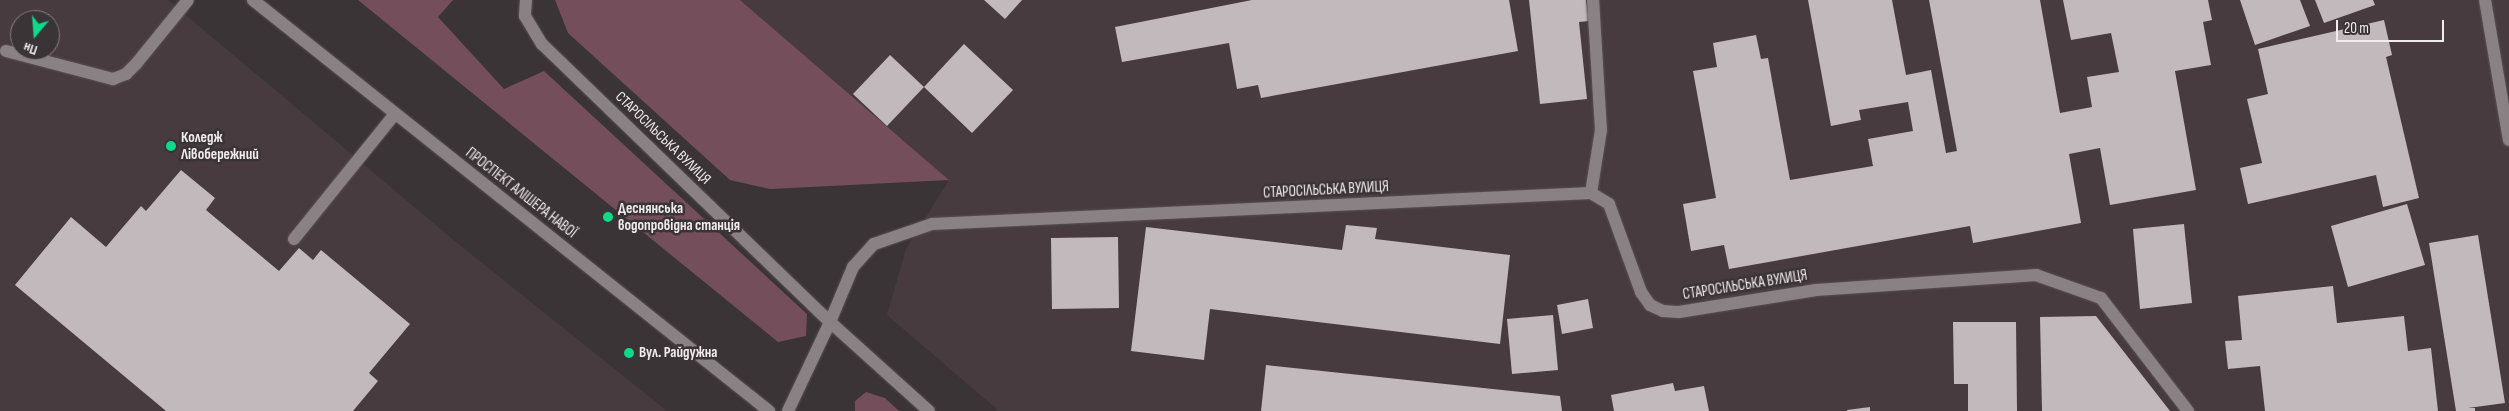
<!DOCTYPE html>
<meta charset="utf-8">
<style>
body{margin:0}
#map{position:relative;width:2509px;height:411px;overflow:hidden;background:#3a3436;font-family:"Sofia Sans Condensed",sans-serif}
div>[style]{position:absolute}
.built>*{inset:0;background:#483b3f}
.green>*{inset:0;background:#754e5c}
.building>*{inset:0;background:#c1b9bc}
.roads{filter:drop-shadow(0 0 1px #575153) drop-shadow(0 0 1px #575153)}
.service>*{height:12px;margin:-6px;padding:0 6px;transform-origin:6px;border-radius:6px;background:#898183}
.minor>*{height:12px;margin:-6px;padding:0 6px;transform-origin:6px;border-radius:6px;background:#898183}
.tertiary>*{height:12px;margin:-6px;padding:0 6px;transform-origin:6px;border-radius:6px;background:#898183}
.dots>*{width:14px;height:14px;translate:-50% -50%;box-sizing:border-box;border:2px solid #3a3436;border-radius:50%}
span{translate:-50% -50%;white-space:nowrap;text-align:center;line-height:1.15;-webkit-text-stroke:5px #3a3436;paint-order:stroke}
.poi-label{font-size:15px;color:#f0ebed;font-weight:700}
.left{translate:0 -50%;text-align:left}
.street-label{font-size:15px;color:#f0ebed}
.north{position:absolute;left:10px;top:10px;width:50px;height:50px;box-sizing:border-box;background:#3a3436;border:1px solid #837d7f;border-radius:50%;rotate:198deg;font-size:14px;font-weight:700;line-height:20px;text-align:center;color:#f0ebed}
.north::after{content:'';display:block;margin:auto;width:18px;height:22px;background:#10d98a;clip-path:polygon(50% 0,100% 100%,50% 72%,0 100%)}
.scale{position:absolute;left:2336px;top:20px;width:108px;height:22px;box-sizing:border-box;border:2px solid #f0ebed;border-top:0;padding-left:6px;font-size:15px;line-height:18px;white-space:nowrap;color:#f0ebed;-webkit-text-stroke:4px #3a3436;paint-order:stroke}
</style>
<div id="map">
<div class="built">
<i style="clip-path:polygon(evenodd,0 0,168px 0,456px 242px,667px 411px,0 411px,0 0,20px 20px,50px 20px,50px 50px,20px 50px,20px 20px)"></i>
<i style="clip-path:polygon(740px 0,2509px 0,2509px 411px,999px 411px,887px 315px,906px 249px,949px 180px)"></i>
</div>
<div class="green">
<i style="clip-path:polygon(358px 0,453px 0,438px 17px,504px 89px,544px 71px,807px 314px,806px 336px,778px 342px)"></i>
<i style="clip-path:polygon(555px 0,740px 0,949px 180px,770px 189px,730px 180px,568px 33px)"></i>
<i style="clip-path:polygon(866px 392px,885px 398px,899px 411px,855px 411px,855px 401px)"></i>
</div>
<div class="building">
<i style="clip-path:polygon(984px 0,1022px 0,1005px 19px)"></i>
<i style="clip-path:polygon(1252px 0,1509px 0,1518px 51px,1261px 98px,1258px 85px,1237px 89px,1229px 43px,1122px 62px,1115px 27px)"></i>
<i style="clip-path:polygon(1529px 0,1586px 0,1589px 21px,1579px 22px,1587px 99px,1540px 104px)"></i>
<i style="clip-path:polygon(1808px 0,1892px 0,1906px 75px,1931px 70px,1946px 153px,1957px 151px,1929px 0,2040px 0,2060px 113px,2092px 107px,2087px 77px,2119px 72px,2111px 33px,2071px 40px,2063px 0,2208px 0,2212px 20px,2203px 22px,2211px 65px,2175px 71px,2196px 190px,2110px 205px,2100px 148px,2069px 154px,2081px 223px,1973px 243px,1970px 226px,1729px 269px,1724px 245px,1691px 251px,1683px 204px,1716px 198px,1693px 71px,1717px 67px,1713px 43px,1756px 35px,1761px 59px,1768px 58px,1790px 180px,1873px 166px,1868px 139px,1913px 131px,1908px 102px,1859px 110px,1861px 120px,1831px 126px)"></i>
<i style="clip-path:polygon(2240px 0,2300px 0,2310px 26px,2255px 45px)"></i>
<i style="clip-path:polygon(2315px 0,2373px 0,2375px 5px,2324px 23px)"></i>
<i style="clip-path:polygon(2384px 20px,2392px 55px,2386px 57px,2419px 198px,2383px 207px,2376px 175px,2248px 204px,2240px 168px,2262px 163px,2247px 99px,2268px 94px,2258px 49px)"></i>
<i style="clip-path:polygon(964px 44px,1013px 90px,972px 133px,924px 87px)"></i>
<i style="clip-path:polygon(890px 55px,924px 87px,887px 126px,853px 94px)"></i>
<i style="clip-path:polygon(181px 170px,215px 198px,206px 210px,279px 271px,299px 248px,313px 260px,321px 250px,410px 324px,369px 373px,378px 381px,353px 411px,166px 411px,15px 285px,71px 217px,106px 247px,141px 206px,146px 211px)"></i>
<i style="clip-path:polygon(2407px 204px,2425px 265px,2348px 287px,2331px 226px)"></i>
<i style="clip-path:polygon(2184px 224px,2192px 303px,2140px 309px,2133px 229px)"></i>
<i style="clip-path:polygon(1346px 225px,1377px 228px,1375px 239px,1510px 255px,1500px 344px,1210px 309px,1204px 360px,1131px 351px,1146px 227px,1342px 250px)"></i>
<i style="clip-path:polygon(2478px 235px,2505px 403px,2468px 408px,2475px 408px,2475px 411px,2456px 411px,2429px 243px)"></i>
<i style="clip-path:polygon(1118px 237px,1119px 308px,1052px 309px,1051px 238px)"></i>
<i style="clip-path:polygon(2333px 286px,2337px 323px,2404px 316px,2408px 351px,2431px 348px,2438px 411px,2265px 411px,2260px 366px,2228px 369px,2225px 341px,2242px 340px,2238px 296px)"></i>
<i style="clip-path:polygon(1588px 299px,1593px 328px,1562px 334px,1557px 305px)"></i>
<i style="clip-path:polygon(1553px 315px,1558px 370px,1512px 374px,1507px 319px)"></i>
<i style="clip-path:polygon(2096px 316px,2170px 411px,2042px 411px,2040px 317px)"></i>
<i style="clip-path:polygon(1953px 322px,2016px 322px,2017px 411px,1968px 411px,1968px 384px,1954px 384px)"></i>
<i style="clip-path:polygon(1266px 365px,1560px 396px,1562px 411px,1261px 411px)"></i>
<i style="clip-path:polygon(1673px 383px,1675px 391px,1704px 386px,1709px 411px,1614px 411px,1611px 395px)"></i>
<i style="clip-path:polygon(1870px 407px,1870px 411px,1847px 411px,1847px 410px)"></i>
</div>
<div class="roads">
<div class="service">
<i style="left:526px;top:0;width:16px;rotate:94deg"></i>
<i style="left:525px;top:16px;width:33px;rotate:59deg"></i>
<i style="left:542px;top:44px;width:400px;rotate:44deg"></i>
<i style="left:830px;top:322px;width:60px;rotate:-67.3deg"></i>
<i style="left:853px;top:267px;width:31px;rotate:-48deg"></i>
<i style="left:874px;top:244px;width:61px;rotate:-19deg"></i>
<i style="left:932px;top:224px;width:660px;rotate:-2.69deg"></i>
<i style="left:1591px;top:193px;width:21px;rotate:31deg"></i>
<i style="left:1609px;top:204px;width:94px;rotate:70deg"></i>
<i style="left:1641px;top:292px;width:16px;rotate:55deg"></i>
<i style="left:1650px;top:305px;width:14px;rotate:25deg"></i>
<i style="left:1663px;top:311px;width:16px;rotate:4deg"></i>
<i style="left:1679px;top:312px;width:139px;rotate:-9.1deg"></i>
<i style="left:1816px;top:290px;width:221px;rotate:-3.9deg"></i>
<i style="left:2036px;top:275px;width:69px;rotate:19.5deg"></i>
<i style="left:2101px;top:298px;width:143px;rotate:52.4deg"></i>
<i style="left:2485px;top:0;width:142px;rotate:80.3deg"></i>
<i style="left:6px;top:51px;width:111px;rotate:14.7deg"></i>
<i style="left:113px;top:79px;width:14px;rotate:-21deg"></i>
<i style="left:126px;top:74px;width:14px;rotate:-45deg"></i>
<i style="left:136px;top:64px;width:82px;rotate:-50.9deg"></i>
<i style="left:1591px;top:193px;width:64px;rotate:-81deg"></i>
<i style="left:1601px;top:130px;width:130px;rotate:-93.5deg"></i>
<i style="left:294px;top:239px;width:161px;rotate:-51.1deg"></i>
</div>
<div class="minor">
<i style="left:788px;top:411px;width:98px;rotate:-64.7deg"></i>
<i style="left:830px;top:322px;width:133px;rotate:42deg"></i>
</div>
<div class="tertiary">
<i style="left:253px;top:0;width:660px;rotate:38.54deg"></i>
</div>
</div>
<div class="dots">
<i style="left:171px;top:146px;background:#10d98a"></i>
<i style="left:608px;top:217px;background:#10d98a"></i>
<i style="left:629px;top:353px;background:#10d98a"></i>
</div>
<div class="poi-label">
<span class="left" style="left:181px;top:146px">Коледж<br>Лівобережний</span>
<span class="left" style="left:618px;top:217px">Деснянська<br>водопровідна станція</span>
<span class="left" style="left:639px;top:353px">Вул. Райдужна</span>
</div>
<div class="street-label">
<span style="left:663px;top:138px;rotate:44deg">СТАРОСІЛЬСЬКА ВУЛИЦЯ</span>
<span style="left:1326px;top:190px;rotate:-3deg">СТАРОСІЛЬСЬКА ВУЛИЦЯ</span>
<span style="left:521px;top:193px;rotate:38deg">ПРОСПЕКТ АЛІШЕРА НАВОЇ</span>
<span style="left:1745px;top:285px;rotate:-9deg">СТАРОСІЛЬСЬКА ВУЛИЦЯ</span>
</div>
<div class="north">Пн</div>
<div class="scale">20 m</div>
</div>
